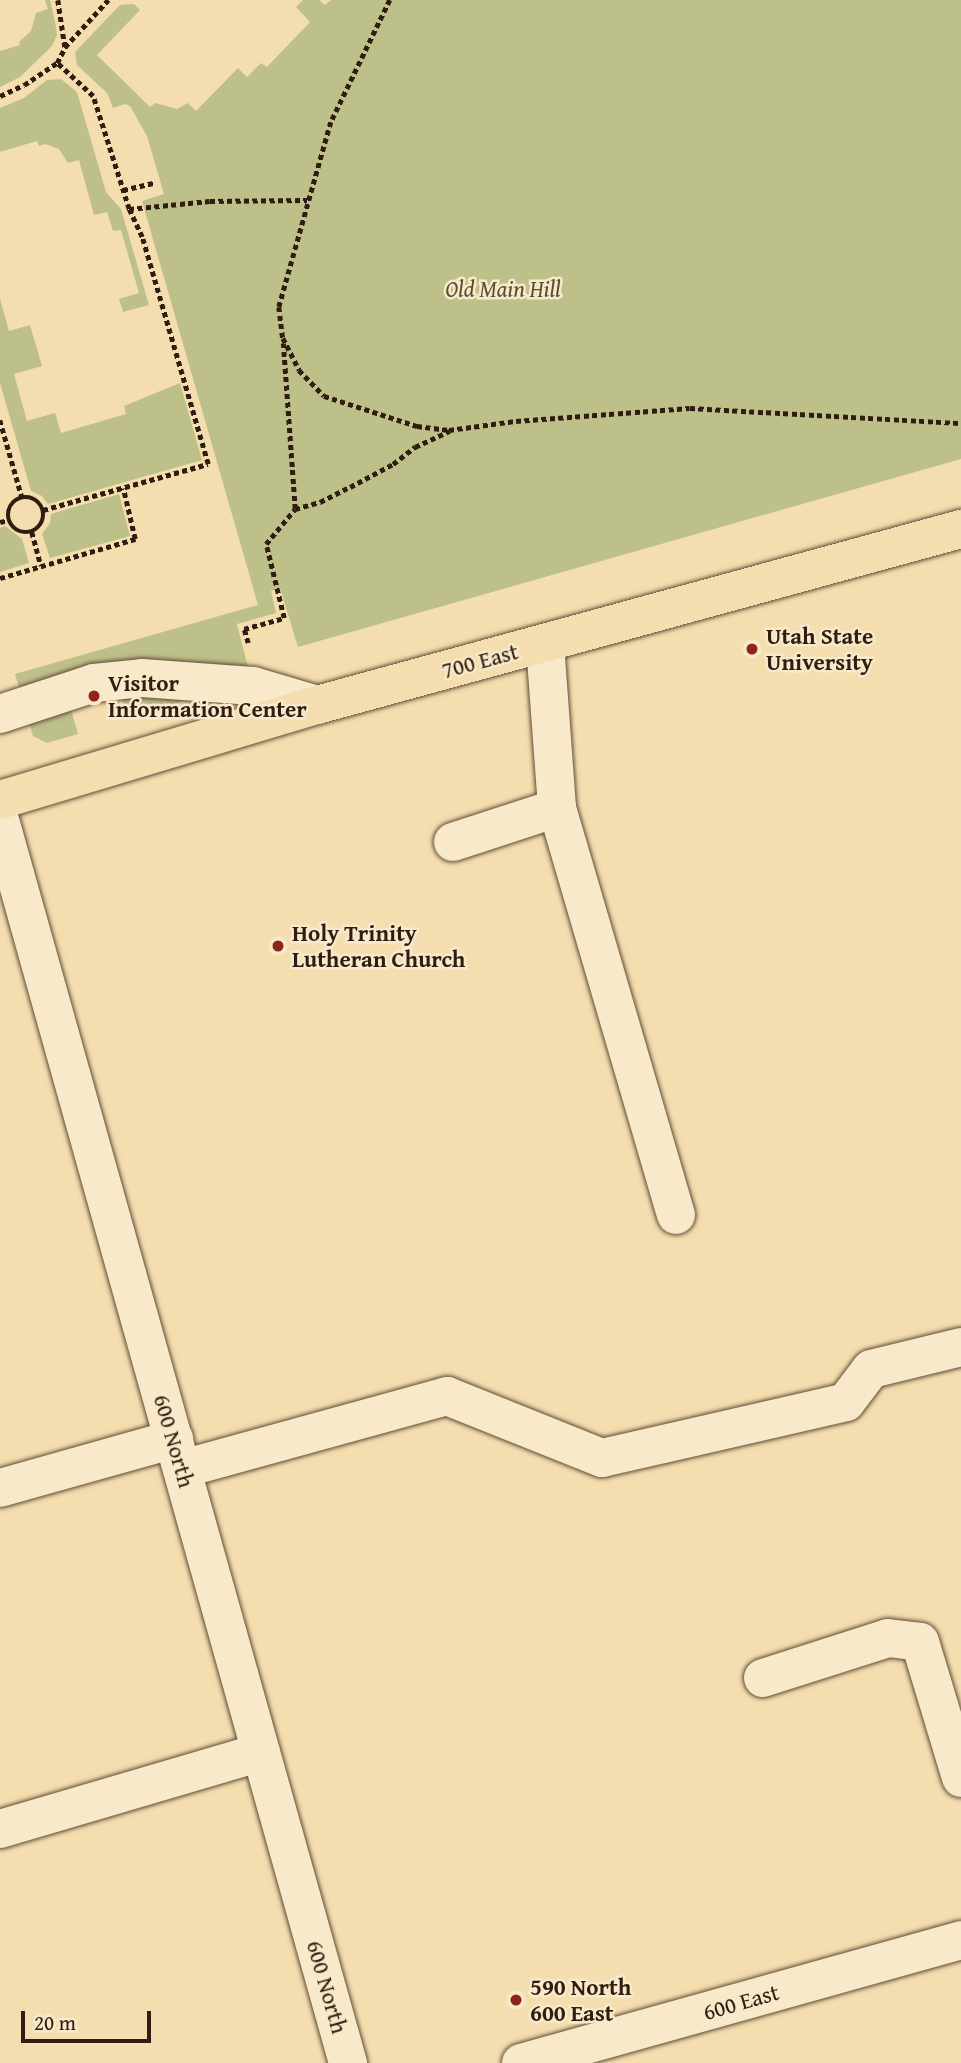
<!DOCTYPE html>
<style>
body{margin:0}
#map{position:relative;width:961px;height:2063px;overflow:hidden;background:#f4ddae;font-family:"Gentium Book Plus",serif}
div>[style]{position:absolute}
.green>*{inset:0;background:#bec089}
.path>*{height:4.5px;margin-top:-2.25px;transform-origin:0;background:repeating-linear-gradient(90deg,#2e1d10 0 5px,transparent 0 8.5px)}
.path>.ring{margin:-2.25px;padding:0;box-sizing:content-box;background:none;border:4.5px solid #2e1d10;border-radius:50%}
.roads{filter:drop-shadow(0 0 2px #604d38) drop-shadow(0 0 2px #604d38)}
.minor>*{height:38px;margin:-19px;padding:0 19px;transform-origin:19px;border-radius:19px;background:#f8e9ca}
.major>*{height:38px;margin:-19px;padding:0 19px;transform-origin:19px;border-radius:19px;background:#f4ddae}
.dots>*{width:19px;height:19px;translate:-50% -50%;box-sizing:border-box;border:4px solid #f8e9ca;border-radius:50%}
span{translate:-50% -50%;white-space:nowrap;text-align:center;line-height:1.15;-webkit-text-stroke:5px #f8e9ca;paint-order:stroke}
.park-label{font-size:23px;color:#594e34;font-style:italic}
.poi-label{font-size:23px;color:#2e1d10;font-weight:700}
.left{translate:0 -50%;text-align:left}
.street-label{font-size:23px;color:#2e1d10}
.scale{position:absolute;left:21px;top:2011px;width:130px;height:32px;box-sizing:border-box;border:4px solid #2e1d10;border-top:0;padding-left:9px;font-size:21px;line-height:24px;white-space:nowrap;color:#2e1d10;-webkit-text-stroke:5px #f8e9ca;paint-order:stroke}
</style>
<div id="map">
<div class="green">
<i style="clip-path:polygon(45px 0,50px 0,56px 27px,57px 35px,52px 46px,20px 77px,0 87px,0 51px,20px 45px,19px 42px,31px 31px,36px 13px,48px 9px)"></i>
<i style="clip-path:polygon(303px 0,319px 0,325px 5px,331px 0,961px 0,961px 459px,298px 647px,280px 588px,271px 591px,276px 613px,237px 624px,249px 671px,19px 687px,15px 674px,258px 605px,142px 201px,164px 194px,147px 136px,130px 106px,125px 104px,113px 108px,107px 93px,77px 65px,75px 52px,120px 5px,134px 4px,140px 10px,97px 55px,150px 107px,155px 103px,177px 109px,188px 103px,196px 111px,238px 68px,247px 77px,261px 63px,267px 67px,310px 22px,296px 7px)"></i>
<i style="clip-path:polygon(61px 79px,77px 92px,106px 192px,121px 209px,149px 305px,123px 312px,119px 299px,139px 293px,121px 230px,113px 231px,107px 212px,94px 215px,79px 160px,68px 163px,59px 149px,45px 144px,39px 146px,37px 141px,0 152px,0 108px,24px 98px,47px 80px)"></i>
<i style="clip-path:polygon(0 299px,9px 331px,30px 325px,42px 366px,14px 374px,27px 421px,55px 413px,61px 433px,126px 414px,124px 406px,180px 383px,202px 460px,48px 504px,42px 496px,31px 491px,0 383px)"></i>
<i style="clip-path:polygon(119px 494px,130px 536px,50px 558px,42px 534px,50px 523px,51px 514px)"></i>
<i style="clip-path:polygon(5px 526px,22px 539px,29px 563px,0 572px,0 528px)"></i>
<i style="clip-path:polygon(120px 689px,182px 698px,181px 702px,128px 720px)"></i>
<i style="clip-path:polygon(69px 703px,78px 734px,47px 743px,33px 736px,29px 722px)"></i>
</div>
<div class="path">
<i style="left:58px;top:0;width:48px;rotate:81.5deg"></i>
<i style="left:390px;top:0;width:136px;rotate:115.8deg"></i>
<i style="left:331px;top:122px;width:192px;rotate:105.7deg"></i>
<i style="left:279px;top:307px;width:31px;rotate:83deg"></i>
<i style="left:283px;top:338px;width:36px;rotate:63deg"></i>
<i style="left:299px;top:370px;width:36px;rotate:46deg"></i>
<i style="left:324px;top:396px;width:98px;rotate:17.9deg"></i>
<i style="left:417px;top:426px;width:32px;rotate:7deg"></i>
<i style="left:449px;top:430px;width:68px;rotate:-7.7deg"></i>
<i style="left:516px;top:421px;width:174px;rotate:-4.3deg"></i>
<i style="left:690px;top:408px;width:271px;rotate:3.2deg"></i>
<i style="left:0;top:96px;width:26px;rotate:-25deg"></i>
<i style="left:24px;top:85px;width:40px;rotate:-34deg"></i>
<i style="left:57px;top:63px;width:18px;rotate:-63deg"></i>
<i style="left:65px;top:47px;width:64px;rotate:-47.5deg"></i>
<i style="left:123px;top:190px;width:32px;rotate:-13deg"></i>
<i style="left:129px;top:209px;width:81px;rotate:-5.6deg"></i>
<i style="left:210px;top:201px;width:97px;rotate:-0.6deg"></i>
<i style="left:0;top:420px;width:80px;rotate:74.1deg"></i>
<i class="ring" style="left:8px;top:497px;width:31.5px;height:31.5px"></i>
<i style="left:295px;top:509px;width:26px;rotate:-16deg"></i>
<i style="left:320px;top:502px;width:34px;rotate:-27deg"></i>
<i style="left:350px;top:487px;width:49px;rotate:-28.1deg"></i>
<i style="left:393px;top:464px;width:28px;rotate:-38deg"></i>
<i style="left:415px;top:447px;width:38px;rotate:-25deg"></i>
<i style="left:43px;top:510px;width:171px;rotate:-15.6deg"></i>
<i style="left:208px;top:464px;width:236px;rotate:-106.2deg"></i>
<i style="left:142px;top:237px;width:31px;rotate:-115deg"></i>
<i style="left:129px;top:209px;width:119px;rotate:-107.7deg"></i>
<i style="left:93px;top:96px;width:49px;rotate:-137.5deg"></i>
<i style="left:0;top:522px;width:8px;rotate:-14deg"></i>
<i style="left:32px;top:532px;width:35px;rotate:75deg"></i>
<i style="left:0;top:578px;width:141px;rotate:-16.1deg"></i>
<i style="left:135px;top:539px;width:52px;rotate:-103.2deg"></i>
<i style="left:248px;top:643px;width:15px;rotate:-106deg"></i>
<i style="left:244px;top:629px;width:41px;rotate:-15.4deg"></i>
<i style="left:284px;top:618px;width:76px;rotate:-103.7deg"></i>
<i style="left:266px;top:544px;width:45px;rotate:-50.4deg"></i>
<i style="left:295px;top:509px;width:166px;rotate:-94.1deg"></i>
</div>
<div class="roads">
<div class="minor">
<i style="left:545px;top:644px;width:164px;rotate:85.8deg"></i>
<i style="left:557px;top:808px;width:424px;rotate:73.7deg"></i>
<i style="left:0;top:714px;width:99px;rotate:-18.3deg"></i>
<i style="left:94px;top:683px;width:48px;rotate:-5.9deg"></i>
<i style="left:142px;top:678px;width:111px;rotate:4.1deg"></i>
<i style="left:253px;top:686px;width:67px;rotate:16.5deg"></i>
<i style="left:0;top:820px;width:1291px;rotate:74.36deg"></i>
<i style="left:453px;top:842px;width:109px;rotate:-18.1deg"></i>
<i style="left:182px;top:1469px;width:275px;rotate:-15.4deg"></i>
<i style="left:447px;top:1396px;width:167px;rotate:21.8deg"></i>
<i style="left:602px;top:1458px;width:250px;rotate:-12.9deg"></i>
<i style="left:846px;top:1402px;width:41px;rotate:-52.9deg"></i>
<i style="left:871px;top:1369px;width:93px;rotate:-13.7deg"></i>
<i style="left:0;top:1488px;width:181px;rotate:-15.7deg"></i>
<i style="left:763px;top:1678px;width:131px;rotate:-17.7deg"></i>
<i style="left:888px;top:1638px;width:32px;rotate:7deg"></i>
<i style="left:920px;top:1642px;width:142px;rotate:73.2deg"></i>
<i style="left:0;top:1829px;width:272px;rotate:-16.4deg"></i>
<i style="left:521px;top:2063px;width:457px;rotate:-15.6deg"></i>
</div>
<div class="major">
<i style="left:0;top:800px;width:331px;rotate:-16.7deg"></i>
<i style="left:317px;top:705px;width:668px;rotate:-15.29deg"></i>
</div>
</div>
<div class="dots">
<i style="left:752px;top:649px;background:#8f2418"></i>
<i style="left:94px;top:696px;background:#8f2418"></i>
<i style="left:278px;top:946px;background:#8f2418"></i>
<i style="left:516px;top:2000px;background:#8f2418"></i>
</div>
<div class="park-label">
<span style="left:503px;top:289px">Old Main Hill</span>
</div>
<div class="poi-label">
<span class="left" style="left:766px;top:649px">Utah State<br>University</span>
<span class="left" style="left:108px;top:696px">Visitor<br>Information Center</span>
<span class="left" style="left:292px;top:946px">Holy Trinity<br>Lutheran Church</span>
<span class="left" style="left:530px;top:2000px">590 North<br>600 East</span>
</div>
<div class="street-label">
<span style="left:480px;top:661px;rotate:-15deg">700 East</span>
<span style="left:174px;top:1441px;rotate:74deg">600 North</span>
<span style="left:327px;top:1987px;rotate:74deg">600 North</span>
<span style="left:741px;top:2002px;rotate:-16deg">600 East</span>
</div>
<div class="scale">20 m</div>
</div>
